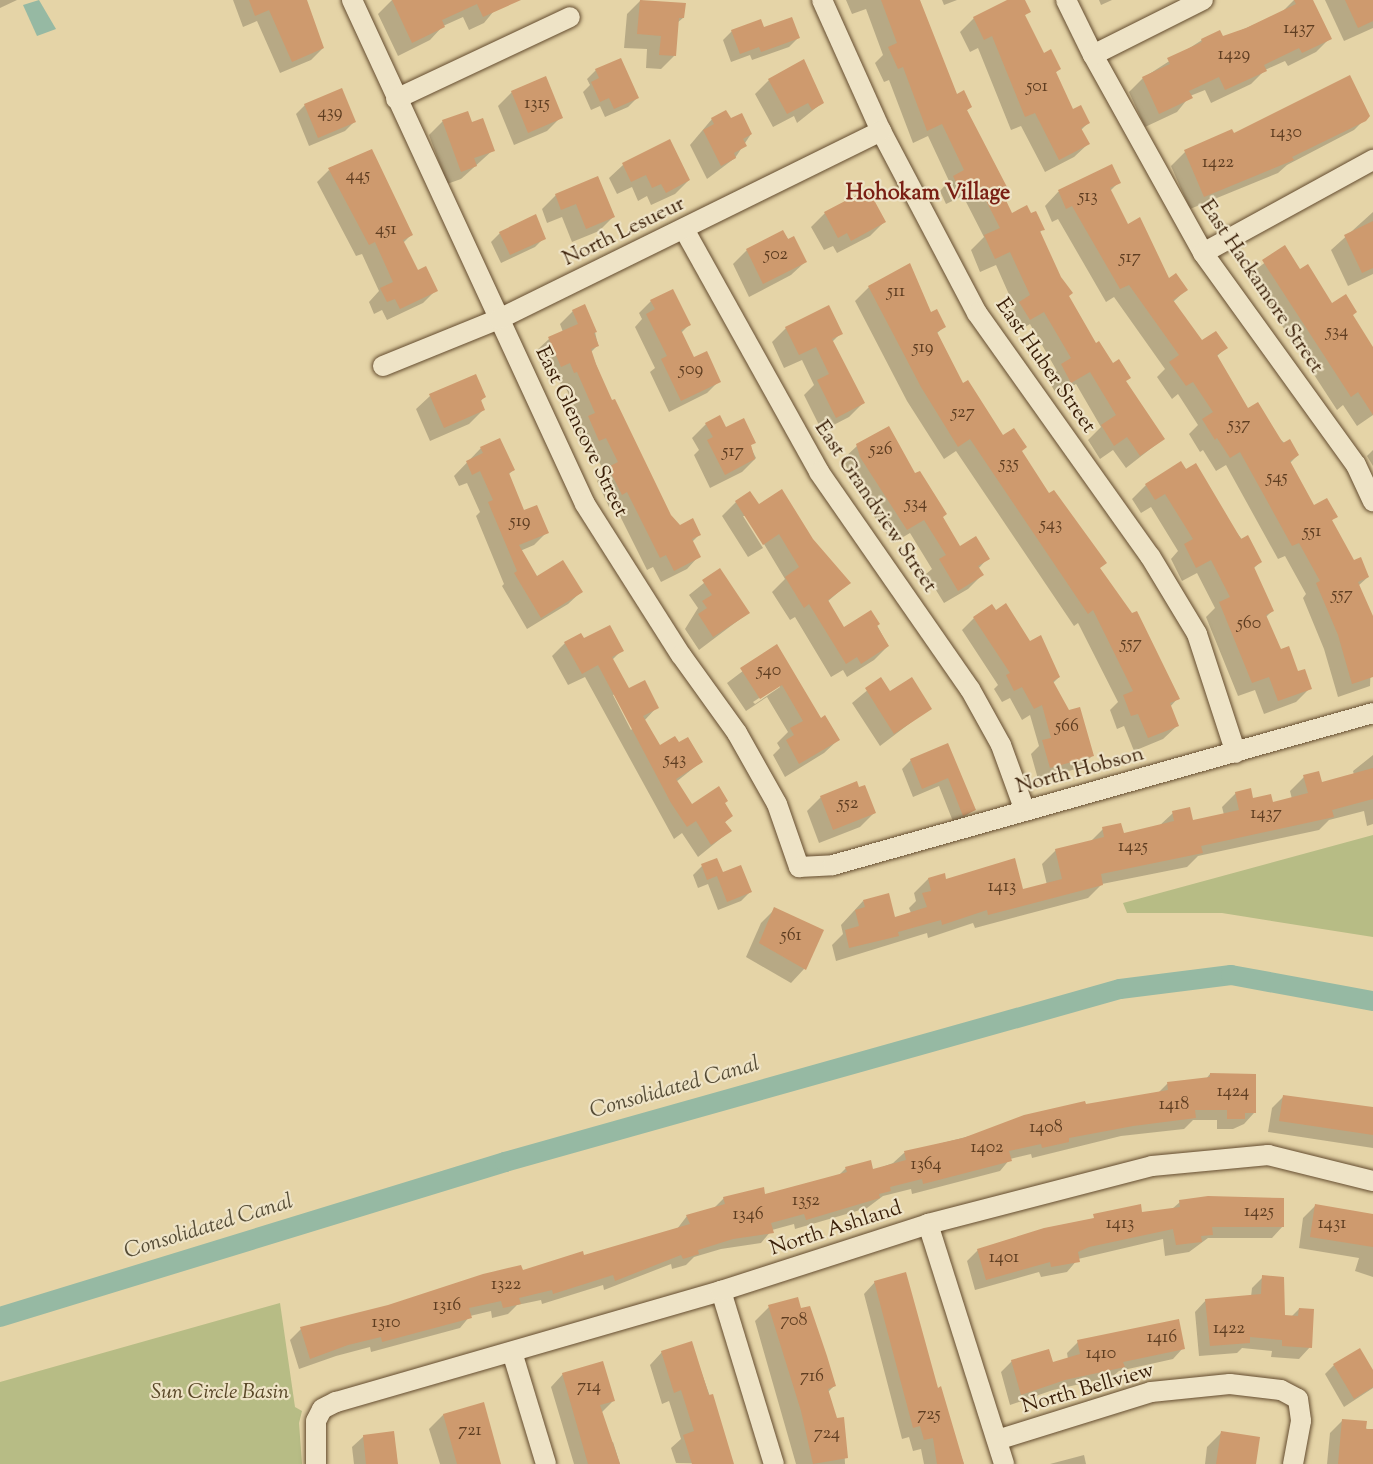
<!DOCTYPE html>
<style>
body{margin:0}
#map{position:relative;width:1373px;height:1464px;overflow:hidden;background:#e5d4a7;font-family:"Sorts Mill Goudy",serif}
div>[style]{position:absolute}
.green>*{inset:0;background:#b7bc85}
.water>*{inset:0;background:#96b9a3}
.shadow>*{inset:0;background:#0003}
.canal>*{height:20px;margin:-10px;padding:0 10px;transform-origin:10px;border-radius:10px;background:#96b9a3}
.building>*{inset:0;background:#ce9a6e}
.roads{filter:drop-shadow(0 0 2px #644c2f) drop-shadow(0 0 2px #644c2f)}
.street>*{height:20px;margin:-10px;padding:0 10px;transform-origin:10px;border-radius:10px;background:#eee3c6}
span{translate:-50% -50%;white-space:nowrap;text-align:center;line-height:1.15;-webkit-text-stroke:4.5px #eee3c6;paint-order:stroke}
.number-label{font-size:18px;color:#5e3d21}
.number-label span{-webkit-text-stroke-width:0}
.street-label{font-size:21px;color:#391e07}
.park-label{font-size:21px;color:#584626;font-style:italic}
.neighbourhood-label{font-size:22px;color:#7a1f14;font-weight:700}
.water-label{font-size:22px;color:#554c36;font-style:italic}
</style>
<div id="map">
<div class="green">
<i style="clip-path:polygon(1373px 835px,1373px 937px,1222px 913px,1127px 913px,1123px 903px)"></i>
<i style="clip-path:polygon(280px 1303px,295px 1407px,302px 1411px,299px 1423px,302px 1464px,0 1464px,0 1382px)"></i>
</div>
<div class="water">
<i style="clip-path:polygon(39px 0,56px 29px,37px 36px,23px 5px)"></i>
</div>
<div class="shadow">
<i style="clip-path:polygon(0 0,17px 0,0 8px)"></i>
<i style="clip-path:polygon(233px 0,298px 0,323px 48px,311px 60px,280px 73px,257px 21px,243px 27px)"></i>
<i style="clip-path:polygon(392px 0,503px 0,484px 23px,469px 30px,463px 17px,443px 26px,430px 40px,398px 56px,378px 14px)"></i>
<i style="clip-path:polygon(641px 0,683px 18px,677px 23px,674px 56px,661px 69px,646px 68px,647px 49px,624px 48px,627px 14px)"></i>
<i style="clip-path:polygon(846px 0,919px 0,956px 96px,970px 107px,966px 111px,1005px 187px,1000px 192px,1011px 215px,1043px 229px,1039px 233px,1068px 296px,1096px 345px,1163px 439px,1126px 468px,1113px 450px,1100px 459px,1088px 440px,1101px 427px,1076px 384px,1057px 395px,1048px 380px,1057px 371px,1030px 324px,1015px 333px,1006px 317px,1015px 308px,996px 265px,980px 272px,971px 250px,984px 237px,963px 196px,946px 204px,940px 191px,949px 181px,928px 136px,913px 143px,889px 80px,884px 82px,875px 63px,883px 55px,866px 9px,852px 14px)"></i>
<i style="clip-path:polygon(942px 0,957px 0,944px 5px)"></i>
<i style="clip-path:polygon(1010px 0,1023px 0,1029px 11px,1024px 16px,1043px 55px,1059px 69px,1055px 73px,1073px 111px,1088px 123px,1081px 130px,1088px 144px,1074px 157px,1045px 172px,1021px 126px,1011px 130px,978px 48px,970px 52px,960px 32px,974px 18px)"></i>
<i style="clip-path:polygon(1099px 0,1112px 0,1101px 5px)"></i>
<i style="clip-path:polygon(1294px 0,1312px 0,1330px 38px,1316px 52px,1288px 66px,1285px 61px,1265px 70px,1251px 84px,1211px 103px,1205px 90px,1190px 96px,1177px 112px,1145px 127px,1129px 92px,1143px 78px,1202px 40px,1223px 38px,1281px 13px)"></i>
<i style="clip-path:polygon(1325px 0,1373px 0,1373px 28px,1344px 41px)"></i>
<i style="clip-path:polygon(732px 31px,798px 38px,789px 47px,752px 60px,750px 55px,731px 62px,723px 40px)"></i>
<i style="clip-path:polygon(596px 70px,637px 98px,628px 107px,605px 117px,600px 106px,591px 110px,583px 92px,590px 85px,587px 79px)"></i>
<i style="clip-path:polygon(769px 80px,822px 103px,797px 123px,794px 116px,773px 127px,755px 94px)"></i>
<i style="clip-path:polygon(512px 92px,561px 117px,547px 131px,514px 145px,498px 106px)"></i>
<i style="clip-path:polygon(305px 105px,354px 122px,345px 131px,309px 146px,296px 114px)"></i>
<i style="clip-path:polygon(1368px 116px,1354px 130px,1287px 165px,1278px 173px,1190px 209px,1171px 166px,1185px 152px,1231px 131px,1233px 135px)"></i>
<i style="clip-path:polygon(712px 119px,730px 120px,751px 134px,735px 158px,707px 179px,690px 145px)"></i>
<i style="clip-path:polygon(443px 121px,471px 124px,493px 150px,461px 179px,447px 184px,429px 135px)"></i>
<i style="clip-path:polygon(623px 165px,689px 180px,675px 194px,651px 205px,647px 196px,638px 201px,632px 187px,617px 194px,609px 178px)"></i>
<i style="clip-path:polygon(1111px 166px,1119px 182px,1110px 191px,1127px 226px,1168px 281px,1186px 290px,1173px 302px,1201px 342px,1226px 348px,1216px 357px,1247px 410px,1298px 455px,1280px 473px,1313px 507px,1336px 516px,1331px 521px,1353px 562px,1368px 577px,1358px 586px,1373px 620px,1370px 686px,1338px 697px,1324px 649px,1303px 598px,1306px 594px,1285px 556px,1278px 559px,1226px 465px,1216px 471px,1203px 450px,1200px 452px,1189px 434px,1198px 425px,1178px 394px,1172px 399px,1157px 377px,1165px 369px,1114px 297px,1106px 302px,1058px 219px,1052px 222px,1045px 206px,1058px 192px)"></i>
<i style="clip-path:polygon(329px 170px,411px 235px,403px 243px,417px 272px,436px 290px,423px 303px,387px 320px,382px 310px,374px 314px,369px 302px,379px 291px,362px 254px,356px 256px,317px 182px)"></i>
<i style="clip-path:polygon(556px 195px,613px 217px,599px 231px,572px 242px,562px 217px,547px 223px,542px 209px)"></i>
<i style="clip-path:polygon(1373px 212px,1373px 274px,1348px 286px,1331px 250px)"></i>
<i style="clip-path:polygon(825px 213px,884px 222px,870px 236px,837px 253px,833px 246px,824px 250px,811px 227px)"></i>
<i style="clip-path:polygon(783px 232px,805px 262px,791px 275px,749px 297px,733px 264px,747px 250px)"></i>
<i style="clip-path:polygon(500px 233px,544px 238px,535px 247px,501px 263px,491px 242px)"></i>
<i style="clip-path:polygon(1285px 247px,1299px 271px,1331px 305px,1351px 316px,1373px 350px,1373px 415px,1357px 426px,1343px 405px,1337px 410px,1249px 275px)"></i>
<i style="clip-path:polygon(869px 287px,930px 315px,944px 327px,936px 334px,962px 386px,1002px 437px,1020px 452px,1099px 569px,1178px 698px,1170px 707px,1177px 726px,1163px 739px,1134px 751px,1124px 726px,1117px 729px,1110px 710px,1118px 702px,1078px 623px,1074px 626px,956px 451px,944px 459px,907px 401px,855px 301px)"></i>
<i style="clip-path:polygon(651px 301px,689px 325px,681px 333px,694px 359px,719px 381px,707px 393px,669px 412px,650px 372px,655px 368px,635px 327px,642px 319px,639px 313px)"></i>
<i style="clip-path:polygon(828px 307px,841px 333px,832px 342px,863px 403px,849px 417px,822px 431px,804px 395px,814px 385px,802px 360px,784px 368px,772px 342px,786px 328px)"></i>
<i style="clip-path:polygon(573px 311px,595px 332px,598px 345px,591px 352px,611px 402px,670px 515px,680px 527px,700px 534px,692px 542px,699px 556px,687px 569px,661px 582px,653px 567px,647px 570px,614px 504px,609px 507px,597px 481px,605px 473px,593px 450px,586px 453px,576px 430px,582px 424px,564px 384px,561px 385px,557px 375px,548px 379px,536px 351px,549px 339px,563px 332px,560px 324px)"></i>
<i style="clip-path:polygon(430px 396px,484px 397px,480px 402px,483px 410px,469px 424px,430px 441px,416px 409px)"></i>
<i style="clip-path:polygon(706px 424px,754px 442px,750px 446px,756px 458px,742px 472px,710px 488px,694px 455px,699px 450px,692px 438px)"></i>
<i style="clip-path:polygon(857px 446px,941px 518px,960px 548px,988px 558px,978px 569px,982px 575px,968px 589px,944px 603px,926px 574px,932px 569px,910px 533px,893px 543px,860px 496px,843px 459px)"></i>
<i style="clip-path:polygon(481px 448px,513px 470px,508px 475px,524px 512px,547px 532px,534px 545px,520px 551px,536px 578px,581px 592px,568px 604px,527px 629px,502px 586px,504px 584px,476px 516px,480px 512px,467px 483px,459px 486px,454px 476px)"></i>
<i style="clip-path:polygon(1373px 450px,1373px 466px,1367px 456px)"></i>
<i style="clip-path:polygon(1181px 463px,1260px 562px,1253px 569px,1272px 611px,1265px 618px,1280px 651px,1310px 688px,1296px 702px,1264px 714px,1255px 690px,1238px 696px,1206px 617px,1215px 608px,1197px 573px,1182px 581px,1171px 559px,1178px 551px,1151px 507px,1141px 513px,1132px 499px,1146px 485px)"></i>
<i style="clip-path:polygon(736px 502px,758px 506px,812px 540px,849px 583px,827px 602px,844px 629px,870px 612px,888px 646px,874px 660px,847px 677px,843px 670px,831px 677px,795px 617px,790px 620px,772px 592px,785px 579px,747px 516px,743px 516px,763px 548px,748px 557px,722px 516px)"></i>
<i style="clip-path:polygon(719px 571px,748px 613px,699px 650px,685px 629px,698px 608px,689px 595px)"></i>
<i style="clip-path:polygon(974px 618px,1030px 643px,1059px 677px,1053px 683px,1092px 756px,1080px 768px,1038px 779px,1031px 754px,1039px 746px,1030px 715px,1022px 720px,1010px 698px,1002px 702px,994px 689px,998px 685px,962px 630px)"></i>
<i style="clip-path:polygon(evenodd,583px 640px,622px 650px,612px 660px,628px 690px,657px 707px,644px 721px,660px 747px,701px 762px,676px 782px,691px 806px,718px 789px,731px 816px,724px 823px,730px 831px,698px 857px,682px 833px,674px 839px,585px 677px,568px 685px,552px 656px,565px 643px,583px 640px,615px 694px,634px 727px,631px 730px,613px 695px,615px 694px)"></i>
<i style="clip-path:polygon(evenodd,776px 646px,820px 720px,838px 740px,824px 753px,785px 777px,773px 755px,780px 748px,777px 743px,788px 732px,767px 697px,746px 711px,727px 683px,776px 646px,780px 684px,780px 687px,755px 704px,753px 702px,780px 684px)"></i>
<i style="clip-path:polygon(881px 679px,890px 694px,930px 708px,880px 746px,852px 703px)"></i>
<i style="clip-path:polygon(948px 745px,974px 810px,954px 824px,939px 786px,913px 797px,902px 769px,911px 760px)"></i>
<i style="clip-path:polygon(1373px 755px,1373px 824px,1367px 826px,1364px 811px,1329px 820px,1319px 830px,1198px 856px,1187px 867px,1102px 884px,1088px 898px,975px 928px,973px 923px,928px 938px,927px 933px,836px 961px,832px 945px,843px 934px,841px 925px,863px 901px,894px 919px,911px 913px,909px 908px,916px 901px,914px 893px,928px 879px,1022px 891px,1047px 885px,1042px 864px,1056px 850px,1090px 842px,1103px 829px,1123px 835px,1159px 826px,1173px 813px,1191px 822px,1224px 815px,1222px 807px,1236px 793px,1272px 804px,1292px 799px,1290px 791px,1304px 777px,1321px 784px,1354px 775px,1353px 771px)"></i>
<i style="clip-path:polygon(821px 797px,874px 813px,860px 827px,819px 843px,807px 811px)"></i>
<i style="clip-path:polygon(702px 866px,723px 874px,750px 892px,741px 901px,718px 910px,708px 884px,698px 888px,693px 875px)"></i>
<i style="clip-path:polygon(775px 909px,822px 931px,804px 969px,791px 983px,746px 957px,761px 923px)"></i>
<i style="clip-path:polygon(1210px 1074px,1254px 1113px,1244px 1124px,1233px 1129px,1217px 1129px,1217px 1120px,1193px 1120px,1184px 1129px,1121px 1136px,1032px 1158px,1031px 1154px,1010px 1159px,1000px 1171px,912px 1194px,911px 1189px,883px 1196px,867px 1208px,795px 1229px,794px 1224px,772px 1230px,761px 1243px,721px 1249px,694px 1257px,686px 1265px,672px 1269px,671px 1264px,604px 1290px,603px 1285px,542px 1304px,541px 1300px,517px 1305px,508px 1314px,492px 1318px,491px 1311px,470px 1316px,460px 1328px,371px 1352px,370px 1347px,336px 1356px,299px 1369px,290px 1340px,301px 1329px,583px 1257px,677px 1229px,687px 1216px,713px 1209px,724px 1198px,764px 1195px,839px 1175px,846px 1168px,872px 1171px,893px 1163px,904px 1153px,1085px 1106px,1157px 1094px,1167px 1084px,1206px 1079px)"></i>
<i style="clip-path:polygon(1283px 1097px,1373px 1109px,1373px 1148px,1268px 1132px,1272px 1108px)"></i>
<i style="clip-path:polygon(1180px 1202px,1283px 1226px,1272px 1238px,1208px 1238px,1189px 1252px,1165px 1256px,1163px 1239px,1078px 1259px,1067px 1272px,1041px 1277px,1039px 1272px,975px 1290px,967px 1261px,978px 1250px,1172px 1209px)"></i>
<i style="clip-path:polygon(1315px 1206px,1373px 1221px,1373px 1277px,1355px 1271px,1359px 1258px,1299px 1248px,1303px 1218px)"></i>
<i style="clip-path:polygon(1263px 1277px,1283px 1317px,1291px 1317px,1299px 1309px,1310px 1347px,1299px 1359px,1271px 1357px,1272px 1351px,1242px 1348px,1237px 1353px,1199px 1356px,1195px 1312px,1206px 1300px,1251px 1297px,1252px 1288px)"></i>
<i style="clip-path:polygon(875px 1282px,937px 1389px,964px 1464px,924px 1464px,921px 1449px,913px 1451px,909px 1437px,902px 1439px,864px 1294px)"></i>
<i style="clip-path:polygon(769px 1307px,834px 1386px,828px 1392px,836px 1420px,843px 1418px,845px 1464px,796px 1464px,755px 1321px)"></i>
<i style="clip-path:polygon(1078px 1342px,1183px 1348px,1173px 1359px,1119px 1371px,1112px 1377px,1053px 1390px,1010px 1405px,1001px 1372px,1012px 1361px,1052px 1363px,1068px 1359px,1067px 1353px)"></i>
<i style="clip-path:polygon(691px 1343px,729px 1450px,733px 1464px,676px 1463px,671px 1448px,681px 1439px,669px 1401px,662px 1404px,650px 1365px,662px 1352px)"></i>
<i style="clip-path:polygon(1334px 1365px,1373px 1373px,1373px 1388px,1344px 1407px,1325px 1374px)"></i>
<i style="clip-path:polygon(563px 1374px,613px 1401px,601px 1413px,609px 1443px,613px 1442px,620px 1464px,574px 1464px,551px 1387px)"></i>
<i style="clip-path:polygon(483px 1404px,499px 1464px,440px 1464px,429px 1429px,443px 1415px)"></i>
<i style="clip-path:polygon(1343px 1420px,1373px 1431px,1373px 1464px,1327px 1464px,1330px 1433px)"></i>
<i style="clip-path:polygon(1221px 1433px,1255px 1464px,1205px 1464px,1207px 1447px)"></i>
<i style="clip-path:polygon(364px 1436px,396px 1464px,354px 1464px,352px 1447px)"></i>
<i style="clip-path:polygon(1084px 1455px,1086px 1464px,1050px 1464px)"></i>
</div>
<div class="canal">
<i style="left:0;top:1317px;width:528px;rotate:-17.06deg"></i>
<i style="left:505px;top:1162px;width:639px;rotate:-15.71deg"></i>
<i style="left:1120px;top:989px;width:112px;rotate:-7.2deg"></i>
<i style="left:1231px;top:975px;width:144px;rotate:10.4deg"></i>
</div>
<div class="building">
<i style="clip-path:polygon(249px 0,307px 0,324px 48px,292px 62px,269px 10px,255px 16px)"></i>
<i style="clip-path:polygon(392px 0,521px 0,483px 17px,477px 4px,442px 20px,445px 27px,412px 43px)"></i>
<i style="clip-path:polygon(640px 0,686px 3px,684px 18px,679px 18px,676px 56px,659px 55px,661px 36px,637px 34px)"></i>
<i style="clip-path:polygon(881px 0,920px 0,957px 94px,964px 90px,972px 107px,967px 110px,1007px 187px,1001px 190px,1012px 213px,1027px 205px,1031px 213px,1036px 211px,1045px 230px,1040px 231px,1061px 277px,1073px 293px,1069px 296px,1096px 343px,1099px 341px,1113px 363px,1119px 359px,1131px 378px,1126px 381px,1165px 439px,1140px 456px,1127px 437px,1114px 446px,1101px 425px,1116px 415px,1090px 372px,1071px 383px,1061px 364px,1071px 358px,1044px 312px,1030px 320px,1019px 302px,1030px 295px,1010px 252px,995px 259px,984px 235px,1000px 228px,977px 183px,960px 191px,953px 176px,964px 170px,942px 124px,927px 131px,903px 67px,898px 69px,888px 47px,897px 43px)"></i>
<i style="clip-path:polygon(1007px 0,1025px 0,1031px 12px,1025px 15px,1044px 53px,1051px 49px,1061px 69px,1056px 72px,1073px 109px,1081px 105px,1090px 123px,1081px 128px,1090px 144px,1059px 160px,1035px 113px,1025px 117px,992px 36px,984px 40px,973px 17px)"></i>
<i style="clip-path:polygon(1294px 0,1313px 0,1332px 39px,1302px 53px,1299px 48px,1264px 65px,1267px 71px,1225px 90px,1219px 77px,1189px 91px,1193px 98px,1159px 114px,1142px 77px,1170px 64px,1167px 58px,1202px 42px,1201px 39px,1220px 30px,1223px 36px,1246px 28px,1296px 4px)"></i>
<i style="clip-path:polygon(1345px 0,1373px 0,1373px 21px,1358px 28px)"></i>
<i style="clip-path:polygon(792px 17px,800px 38px,761px 52px,759px 47px,740px 54px,731px 30px,761px 19px,764px 27px)"></i>
<i style="clip-path:polygon(621px 58px,639px 98px,614px 109px,609px 98px,600px 102px,591px 82px,599px 78px,595px 69px)"></i>
<i style="clip-path:polygon(804px 59px,824px 103px,812px 110px,808px 103px,787px 114px,768px 79px)"></i>
<i style="clip-path:polygon(1350px 75px,1370px 116px,1366px 121px,1292px 157px,1294px 160px,1204px 197px,1184px 150px,1232px 129px,1234px 133px)"></i>
<i style="clip-path:polygon(546px 76px,563px 118px,528px 133px,511px 91px)"></i>
<i style="clip-path:polygon(342px 88px,356px 122px,318px 138px,304px 104px)"></i>
<i style="clip-path:polygon(726px 110px,731px 118px,742px 113px,752px 134px,743px 139px,747px 146px,734px 153px,736px 158px,721px 166px,703px 130px,714px 124px,711px 118px)"></i>
<i style="clip-path:polygon(468px 111px,472px 122px,483px 118px,495px 151px,474px 158px,477px 166px,461px 172px,442px 120px)"></i>
<i style="clip-path:polygon(670px 139px,690px 180px,666px 193px,661px 184px,652px 188px,646px 175px,631px 182px,622px 163px)"></i>
<i style="clip-path:polygon(372px 149px,413px 235px,403px 240px,418px 270px,426px 266px,438px 291px,400px 309px,395px 299px,387px 302px,380px 288px,393px 282px,375px 242px,369px 245px,328px 168px)"></i>
<i style="clip-path:polygon(1112px 164px,1121px 183px,1110px 188px,1128px 224px,1140px 217px,1169px 278px,1176px 273px,1188px 290px,1173px 300px,1202px 340px,1216px 331px,1228px 348px,1217px 355px,1248px 408px,1258px 402px,1283px 443px,1290px 439px,1299px 455px,1290px 461px,1314px 505px,1327px 498px,1338px 517px,1332px 520px,1354px 560px,1361px 557px,1369px 577px,1358px 582px,1373px 616px,1373px 677px,1352px 684px,1338px 635px,1316px 583px,1320px 581px,1299px 543px,1292px 546px,1240px 452px,1230px 458px,1217px 438px,1215px 440px,1202px 419px,1213px 412px,1193px 382px,1186px 386px,1169px 362px,1179px 355px,1129px 285px,1120px 289px,1072px 206px,1066px 209px,1058px 190px)"></i>
<i style="clip-path:polygon(598px 176px,615px 217px,586px 229px,576px 204px,561px 210px,555px 194px)"></i>
<i style="clip-path:polygon(868px 189px,886px 222px,851px 241px,847px 233px,838px 238px,824px 212px)"></i>
<i style="clip-path:polygon(536px 214px,546px 239px,510px 255px,499px 232px)"></i>
<i style="clip-path:polygon(1373px 221px,1373px 268px,1362px 273px,1344px 235px)"></i>
<i style="clip-path:polygon(783px 230px,788px 239px,794px 236px,807px 262px,763px 284px,746px 249px)"></i>
<i style="clip-path:polygon(1285px 245px,1300px 269px,1308px 264px,1332px 303px,1346px 294px,1357px 312px,1353px 315px,1373px 347px,1373px 415px,1358px 392px,1351px 397px,1262px 260px)"></i>
<i style="clip-path:polygon(910px 263px,931px 312px,937px 309px,946px 327px,937px 332px,963px 383px,968px 380px,1003px 435px,1014px 428px,1027px 447px,1022px 451px,1049px 493px,1054px 490px,1107px 563px,1100px 568px,1132px 613px,1137px 611px,1180px 699px,1170px 703px,1179px 726px,1148px 738px,1138px 714px,1131px 716px,1123px 695px,1133px 691px,1093px 610px,1088px 614px,970px 439px,958px 447px,921px 387px,868px 286px)"></i>
<i style="clip-path:polygon(673px 289px,691px 325px,681px 330px,694px 357px,707px 351px,721px 382px,681px 401px,661px 359px,667px 356px,646px 314px,655px 309px,650px 300px)"></i>
<i style="clip-path:polygon(585px 304px,597px 332px,594px 333px,599px 346px,591px 349px,596px 364px,612px 400px,615px 399px,671px 515px,680px 525px,693px 518px,701px 535px,692px 539px,701px 557px,674px 571px,666px 555px,660px 558px,627px 492px,622px 495px,608px 467px,618px 462px,606px 438px,599px 441px,588px 416px,595px 413px,577px 372px,574px 373px,570px 363px,561px 367px,548px 337px,578px 324px,572px 310px)"></i>
<i style="clip-path:polygon(829px 305px,843px 334px,832px 339px,865px 403px,836px 418px,817px 380px,829px 374px,816px 347px,799px 355px,785px 327px)"></i>
<i style="clip-path:polygon(476px 374px,486px 397px,481px 400px,485px 410px,444px 428px,429px 394px)"></i>
<i style="clip-path:polygon(720px 415px,726px 427px,744px 418px,756px 443px,751px 445px,755px 459px,725px 475px,707px 440px,713px 437px,705px 423px)"></i>
<i style="clip-path:polygon(889px 426px,915px 473px,920px 471px,947px 514px,943px 517px,960px 546px,976px 536px,990px 559px,978px 566px,984px 575px,958px 591px,939px 559px,946px 555px,924px 520px,907px 530px,860px 457px,856px 444px)"></i>
<i style="clip-path:polygon(500px 438px,515px 470px,509px 473px,524px 510px,537px 505px,549px 533px,519px 545px,537px 576px,563px 560px,583px 592px,541px 618px,514px 573px,517px 571px,488px 502px,493px 500px,480px 471px,472px 475px,466px 461px,483px 453px,480px 447px)"></i>
<i style="clip-path:polygon(1181px 461px,1186px 469px,1196px 463px,1241px 539px,1248px 535px,1262px 562px,1254px 567px,1274px 611px,1266px 615px,1281px 649px,1289px 646px,1298px 671px,1305px 669px,1312px 689px,1278px 701px,1269px 677px,1252px 683px,1219px 602px,1230px 597px,1211px 560px,1196px 568px,1184px 544px,1193px 539px,1165px 494px,1155px 500px,1145px 484px)"></i>
<i style="clip-path:polygon(782px 489px,813px 539px,851px 583px,828px 600px,844px 627px,871px 610px,880px 624px,877px 626px,889px 646px,861px 664px,857px 657px,846px 664px,809px 604px,804px 608px,785px 577px,799px 567px,779px 534px,763px 545px,735px 501px,750px 491px,759px 504px)"></i>
<i style="clip-path:polygon(720px 568px,750px 613px,713px 637px,698px 614px,707px 608px,702px 601px,712px 595px,702px 580px)"></i>
<i style="clip-path:polygon(1006px 603px,1030px 641px,1041px 635px,1060px 677px,1053px 681px,1069px 710px,1080px 707px,1094px 756px,1050px 768px,1042px 740px,1051px 738px,1042px 705px,1034px 709px,1022px 687px,1014px 691px,1006px 675px,1010px 673px,973px 617px,992px 604px,996px 610px)"></i>
<i style="clip-path:polygon(610px 625px,624px 651px,612px 657px,629px 688px,645px 680px,659px 708px,643px 716px,660px 745px,675px 736px,679px 742px,688px 737px,703px 762px,676px 779px,692px 804px,719px 786px,728px 801px,725px 803px,733px 816px,725px 822px,732px 831px,711px 845px,696px 821px,687px 827px,671px 803px,598px 665px,582px 674px,564px 642px,581px 633px,584px 638px)"></i>
<i style="clip-path:polygon(777px 644px,821px 718px,825px 715px,840px 740px,799px 764px,786px 740px,794px 735px,790px 728px,803px 721px,782px 685px,760px 699px,740px 668px)"></i>
<i style="clip-path:polygon(881px 677px,890px 691px,912px 677px,932px 709px,894px 734px,865px 688px)"></i>
<i style="clip-path:polygon(948px 743px,976px 810px,963px 816px,948px 778px,922px 789px,910px 759px)"></i>
<i style="clip-path:polygon(1373px 768px,1373px 799px,1332px 810px,1334px 817px,1201px 846px,1203px 853px,1101px 874px,1103px 885px,988px 915px,987px 910px,942px 925px,941px 920px,898px 932px,899px 936px,849px 948px,845px 930px,859px 926px,855px 910px,865px 907px,863px 900px,889px 893px,895px 917px,927px 907px,922px 893px,931px 891px,928px 878px,945px 873px,946px 879px,1015px 858px,1023px 889px,1062px 879px,1055px 849px,1104px 837px,1102px 827px,1121px 823px,1124px 833px,1174px 821px,1172px 811px,1190px 807px,1193px 820px,1239px 810px,1235px 792px,1251px 788px,1253px 798px,1271px 794px,1273px 802px,1308px 793px,1303px 775px,1319px 771px,1322px 782px)"></i>
<i style="clip-path:polygon(857px 781px,859px 787px,865px 785px,876px 813px,833px 830px,820px 796px)"></i>
<i style="clip-path:polygon(717px 858px,723px 872px,741px 865px,752px 892px,727px 902px,717px 876px,707px 880px,701px 864px)"></i>
<i style="clip-path:polygon(774px 907px,824px 930px,806px 970px,759px 943px)"></i>
<i style="clip-path:polygon(1210px 1073px,1256px 1074px,1256px 1113px,1245px 1113px,1245px 1119px,1227px 1119px,1227px 1110px,1195px 1110px,1196px 1118px,1133px 1126px,1069px 1138px,1069px 1142px,1042px 1148px,1041px 1144px,1009px 1151px,1012px 1161px,923px 1184px,922px 1179px,890px 1187px,891px 1191px,879px 1194px,880px 1198px,806px 1220px,804px 1214px,771px 1223px,774px 1233px,733px 1239px,698px 1250px,699px 1254px,683px 1259px,681px 1255px,615px 1281px,613px 1275px,553px 1294px,552px 1290px,519px 1298px,521px 1304px,503px 1308px,501px 1301px,469px 1308px,472px 1318px,382px 1342px,381px 1337px,348px 1345px,310px 1359px,300px 1327px,388px 1305px,483px 1274px,521px 1265px,523px 1270px,583px 1251px,584px 1255px,690px 1224px,686px 1215px,725px 1204px,723px 1197px,764px 1187px,765px 1194px,847px 1172px,845px 1167px,871px 1160px,873px 1169px,906px 1160px,904px 1151px,963px 1138px,1024px 1115px,1085px 1101px,1086px 1104px,1168px 1090px,1167px 1082px,1210px 1077px)"></i>
<i style="clip-path:polygon(1283px 1095px,1373px 1107px,1373px 1135px,1279px 1121px)"></i>
<i style="clip-path:polygon(1208px 1196px,1284px 1198px,1284px 1227px,1212px 1227px,1213px 1235px,1201px 1236px,1202px 1242px,1176px 1245px,1173px 1229px,1089px 1247px,1078px 1252px,1080px 1262px,1051px 1267px,1050px 1262px,986px 1280px,977px 1249px,1044px 1228px,1094px 1218px,1093px 1214px,1141px 1204px,1142px 1212px,1180px 1207px,1179px 1200px)"></i>
<i style="clip-path:polygon(1315px 1204px,1373px 1214px,1373px 1247px,1310px 1237px)"></i>
<i style="clip-path:polygon(906px 1272px,938px 1388px,941px 1386px,964px 1464px,937px 1464px,933px 1438px,924px 1440px,920px 1426px,913px 1428px,874px 1281px)"></i>
<i style="clip-path:polygon(1262px 1275px,1284px 1277px,1285px 1315px,1298px 1316px,1299px 1308px,1314px 1309px,1312px 1348px,1282px 1346px,1282px 1340px,1250px 1337px,1250px 1343px,1210px 1346px,1205px 1299px,1261px 1294px)"></i>
<i style="clip-path:polygon(798px 1297px,801px 1308px,810px 1306px,827px 1356px,836px 1386px,828px 1389px,837px 1418px,844px 1417px,848px 1458px,813px 1464px,801px 1411px,768px 1305px)"></i>
<i style="clip-path:polygon(1179px 1319px,1185px 1349px,1123px 1362px,1125px 1367px,1065px 1380px,1021px 1395px,1011px 1360px,1049px 1349px,1053px 1362px,1080px 1354px,1077px 1340px)"></i>
<i style="clip-path:polygon(692px 1341px,709px 1395px,713px 1394px,734px 1464px,692px 1464px,683px 1435px,694px 1431px,681px 1390px,674px 1393px,661px 1351px)"></i>
<i style="clip-path:polygon(1360px 1348px,1373px 1370px,1373px 1387px,1354px 1399px,1333px 1364px)"></i>
<i style="clip-path:polygon(603px 1361px,615px 1401px,600px 1405px,620px 1464px,588px 1464px,562px 1373px)"></i>
<i style="clip-path:polygon(484px 1402px,501px 1464px,457px 1464px,443px 1414px)"></i>
<i style="clip-path:polygon(1342px 1419px,1367px 1421px,1366px 1429px,1373px 1429px,1373px 1464px,1338px 1464px)"></i>
<i style="clip-path:polygon(394px 1431px,398px 1464px,366px 1464px,363px 1435px)"></i>
<i style="clip-path:polygon(1221px 1431px,1260px 1437px,1256px 1464px,1216px 1464px)"></i>
</div>
<div class="roads">
<div class="street">
<i style="left:352px;top:0;width:555px;rotate:65.19deg"></i>
<i style="left:585px;top:504px;width:179px;rotate:57.6deg"></i>
<i style="left:681px;top:655px;width:96px;rotate:54.3deg"></i>
<i style="left:737px;top:733px;width:81px;rotate:60.6deg"></i>
<i style="left:777px;top:804px;width:67px;rotate:70.8deg"></i>
<i style="left:799px;top:867px;width:34px;rotate:-3deg"></i>
<i style="left:833px;top:865px;width:561px;rotate:-15.72deg"></i>
<i style="left:822px;top:0;width:144px;rotate:65.8deg"></i>
<i style="left:881px;top:131px;width:206px;rotate:62.2deg"></i>
<i style="left:977px;top:313px;width:298px;rotate:54.6deg"></i>
<i style="left:1150px;top:556px;width:91px;rotate:58.9deg"></i>
<i style="left:1197px;top:634px;width:125px;rotate:71.9deg"></i>
<i style="left:1066px;top:0;width:61px;rotate:63.9deg"></i>
<i style="left:1093px;top:55px;width:227px;rotate:60.9deg"></i>
<i style="left:1203px;top:253px;width:261px;rotate:54.2deg"></i>
<i style="left:1356px;top:465px;width:40px;rotate:65deg"></i>
<i style="left:1093px;top:55px;width:123px;rotate:-26.6deg"></i>
<i style="left:396px;top:99px;width:192px;rotate:-25.2deg"></i>
<i style="left:684px;top:229px;width:278px;rotate:60.9deg"></i>
<i style="left:819px;top:472px;width:264px;rotate:55.2deg"></i>
<i style="left:970px;top:689px;width:64px;rotate:61deg"></i>
<i style="left:1001px;top:745px;width:70px;rotate:70deg"></i>
<i style="left:1203px;top:253px;width:194px;rotate:-28.7deg"></i>
<i style="left:383px;top:366px;width:125px;rotate:-22.1deg"></i>
<i style="left:499px;top:319px;width:426px;rotate:-26.2deg"></i>
<i style="left:928px;top:1224px;width:252px;rotate:72.4deg"></i>
<i style="left:721px;top:1291px;width:181px;rotate:73deg"></i>
<i style="left:512px;top:1352px;width:117px;rotate:73.1deg"></i>
<i style="left:997px;top:1440px;width:161px;rotate:-17.3deg"></i>
<i style="left:1151px;top:1392px;width:79px;rotate:-5.8deg"></i>
<i style="left:1230px;top:1384px;width:51px;rotate:6.7deg"></i>
<i style="left:1281px;top:1390px;width:19px;rotate:28deg"></i>
<i style="left:1298px;top:1399px;width:22px;rotate:82deg"></i>
<i style="left:1301px;top:1421px;width:44px;rotate:100.5deg"></i>
<i style="left:316px;top:1464px;width:43px;rotate:-90deg"></i>
<i style="left:316px;top:1421px;width:13px;rotate:-63deg"></i>
<i style="left:322px;top:1409px;width:16px;rotate:-27deg"></i>
<i style="left:336px;top:1402px;width:401px;rotate:-16.1deg"></i>
<i style="left:721px;top:1291px;width:218px;rotate:-17.9deg"></i>
<i style="left:928px;top:1224px;width:231px;rotate:-14.5deg"></i>
<i style="left:1152px;top:1166px;width:117px;rotate:-5.4deg"></i>
<i style="left:1268px;top:1155px;width:108px;rotate:13.9deg"></i>
</div>
</div>
<div class="number-label">
<span style="left:1299px;top:29px">1437</span>
<span style="left:1234px;top:55px">1429</span>
<span style="left:1037px;top:87px">501</span>
<span style="left:537px;top:104px">1315</span>
<span style="left:330px;top:113px">439</span>
<span style="left:1286px;top:133px">1430</span>
<span style="left:1218px;top:163px">1422</span>
<span style="left:358px;top:176px">445</span>
<span style="left:1088px;top:197px">513</span>
<span style="left:386px;top:230px">451</span>
<span style="left:776px;top:255px">502</span>
<span style="left:1130px;top:258px">517</span>
<span style="left:896px;top:292px">511</span>
<span style="left:1337px;top:332px">534</span>
<span style="left:923px;top:348px">519</span>
<span style="left:691px;top:370px">509</span>
<span style="left:963px;top:413px">527</span>
<span style="left:1239px;top:425px">537</span>
<span style="left:881px;top:450px">526</span>
<span style="left:733px;top:452px">517</span>
<span style="left:1009px;top:464px">535</span>
<span style="left:1277px;top:478px">545</span>
<span style="left:916px;top:504px">534</span>
<span style="left:520px;top:522px">519</span>
<span style="left:1051px;top:525px">543</span>
<span style="left:1312px;top:532px">551</span>
<span style="left:1342px;top:595px">557</span>
<span style="left:1249px;top:624px">560</span>
<span style="left:1131px;top:644px">557</span>
<span style="left:769px;top:671px">540</span>
<span style="left:1067px;top:727px">566</span>
<span style="left:675px;top:760px">543</span>
<span style="left:848px;top:804px">552</span>
<span style="left:1266px;top:814px">1437</span>
<span style="left:1133px;top:847px">1425</span>
<span style="left:1002px;top:887px">1413</span>
<span style="left:791px;top:936px">561</span>
<span style="left:1233px;top:1092px">1424</span>
<span style="left:1174px;top:1105px">1418</span>
<span style="left:1046px;top:1128px">1408</span>
<span style="left:987px;top:1148px">1402</span>
<span style="left:926px;top:1165px">1364</span>
<span style="left:806px;top:1201px">1352</span>
<span style="left:1259px;top:1212px">1425</span>
<span style="left:748px;top:1215px">1346</span>
<span style="left:1120px;top:1224px">1413</span>
<span style="left:1332px;top:1224px">1431</span>
<span style="left:1004px;top:1258px">1401</span>
<span style="left:506px;top:1285px">1322</span>
<span style="left:447px;top:1306px">1316</span>
<span style="left:794px;top:1321px">708</span>
<span style="left:386px;top:1323px">1310</span>
<span style="left:1229px;top:1329px">1422</span>
<span style="left:1162px;top:1338px">1416</span>
<span style="left:1101px;top:1354px">1410</span>
<span style="left:812px;top:1377px">716</span>
<span style="left:589px;top:1387px">714</span>
<span style="left:929px;top:1415px">725</span>
<span style="left:470px;top:1431px">721</span>
<span style="left:827px;top:1434px">724</span>
</div>
<div class="street-label">
<span style="left:624px;top:232px;rotate:-26deg">North Lesueur</span>
<span style="left:1261px;top:287px;rotate:56deg">East Hackamore Street</span>
<span style="left:1045px;top:366px;rotate:55deg">East Huber Street</span>
<span style="left:581px;top:432px;rotate:64deg">East Glencove Street</span>
<span style="left:875px;top:507px;rotate:56deg">East Grandview Street</span>
<span style="left:1080px;top:771px;rotate:-15deg">North Hobson</span>
<span style="left:836px;top:1229px;rotate:-18deg">North Ashland</span>
<span style="left:1088px;top:1389px;rotate:-16deg">North Bellview</span>
</div>
<div class="park-label">
<span style="left:220px;top:1393px">Sun Circle Basin</span>
</div>
<div class="neighbourhood-label">
<span style="left:928px;top:195px">Hohokam Village</span>
</div>
<div class="water-label">
<span style="left:675px;top:1089px;rotate:-16deg">Consolidated Canal</span>
<span style="left:209px;top:1228px;rotate:-17deg">Consolidated Canal</span>
</div>
</div>
